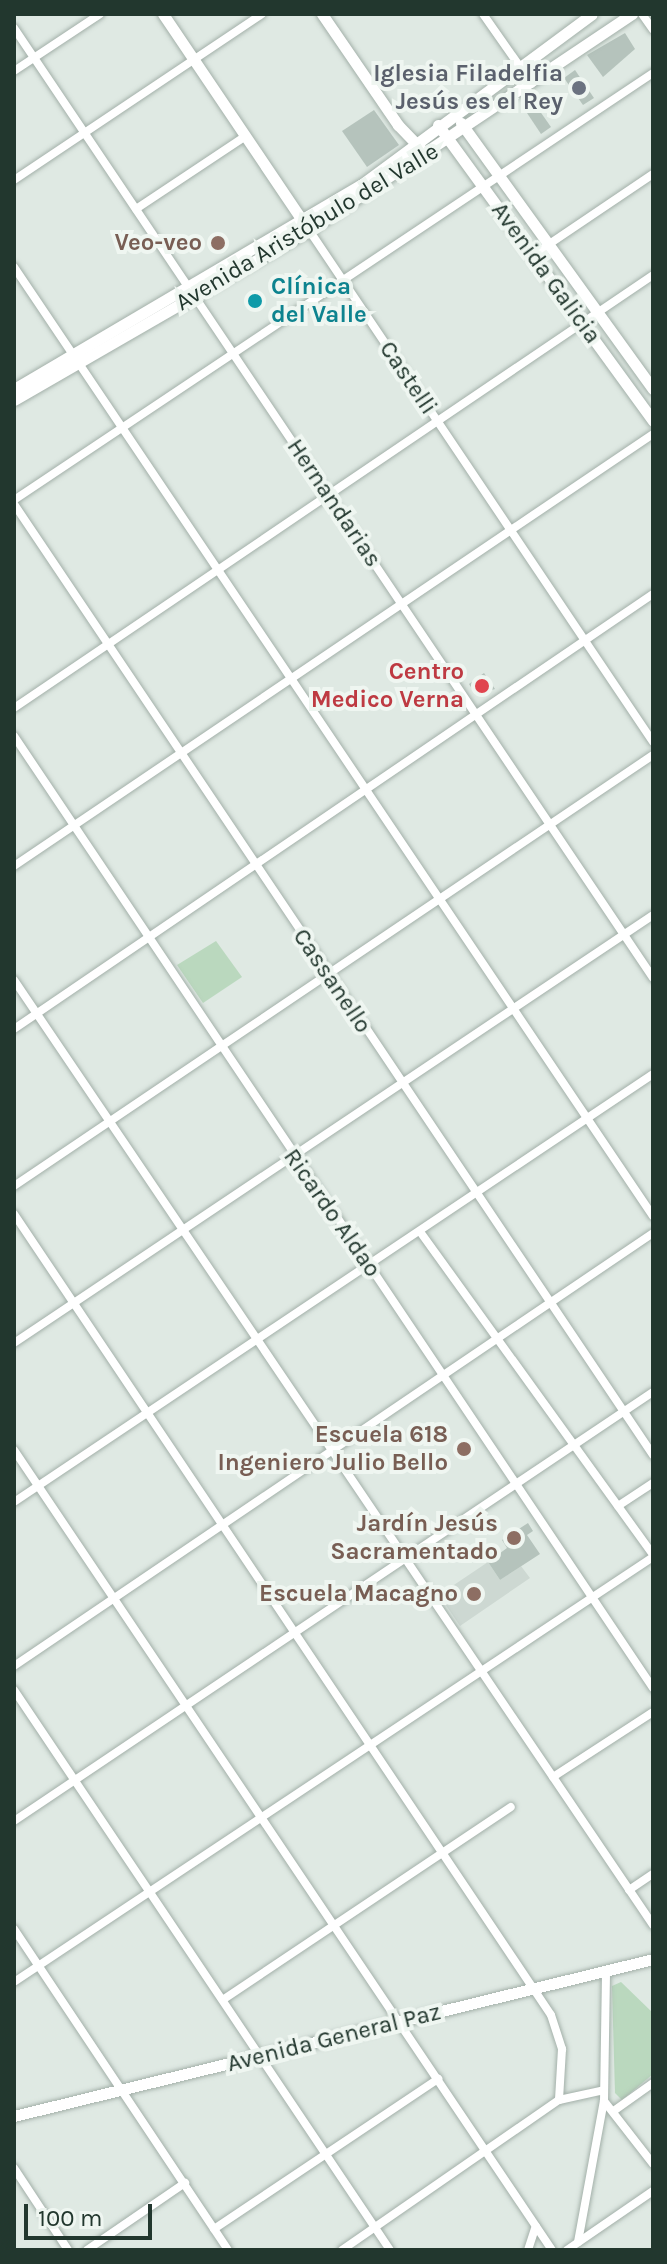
<!DOCTYPE html>
<meta charset="utf-8">
<style>
body{margin:0}
#map{position:relative;width:667px;height:2264px;overflow:hidden;background:#dfe9e3;font-family:Karla,sans-serif}
div>[style]{position:absolute}
.built>*{inset:0;background:#cdd8d2}
.green>*{inset:0;background:#bad8be}
.building>*{inset:0;background:#b5c3bc}
.roads{filter:drop-shadow(0 0 2px #a3b0a9) drop-shadow(0 0 2px #a3b0a9)}
.minor>*{height:8px;margin:-4px;padding:0 4px;transform-origin:4px;border-radius:4px;background:#fff}
.secondary>*{height:11px;margin:-5.5px;padding:0 5.5px;transform-origin:5.5px;border-radius:5.5px;background:#fff}
.dots>*{width:22px;height:22px;translate:-50% -50%;box-sizing:border-box;border:4px solid #eff6f1;border-radius:50%}
span{translate:-50% -50%;white-space:nowrap;text-align:center;line-height:1.15;-webkit-text-stroke:8px #eff6f1;paint-order:stroke}
.worship-label{font-size:24px;color:#5b616d;font-weight:700}
.right{translate:-100% -50%;text-align:right}
.street-label{font-size:24px;color:#22372e}
.education-label{font-size:24px;color:#785e54;font-weight:700}
.culture-label{font-size:24px;color:#0d838f;font-weight:700}
.left{translate:0 -50%;text-align:left}
.health-label{font-size:24px;color:#be3a42;font-weight:700}
.frame{position:absolute;inset:0;border:16px solid #22372e;pointer-events:none}
.scale{position:absolute;left:24px;top:2204px;width:128px;height:36px;box-sizing:border-box;border:4px solid #22372e;border-top:0;padding-left:10px;font-size:24px;line-height:28px;white-space:nowrap;color:#22372e;-webkit-text-stroke:6px #eff6f1;paint-order:stroke}
</style>
<div id="map">
<div class="built">
<i style="clip-path:polygon(488px 1562px,500px 1580px,521px 1566px,530px 1578px,460px 1626px,439px 1595px)"></i>
</div>
<div class="green">
<i style="clip-path:polygon(216px 941px,242px 977px,203px 1003px,177px 965px)"></i>
<i style="clip-path:polygon(621px 1982px,653px 2013px,653px 2074px,622px 2100px,615px 2093px,612px 1986px)"></i>
</div>
<div class="building">
<i style="clip-path:polygon(625px 33px,635px 49px,603px 77px,587px 55px)"></i>
<i style="clip-path:polygon(575px 70px,594px 98px,583px 105px,564px 78px)"></i>
<i style="clip-path:polygon(532px 100px,551px 127px,541px 134px,523px 107px)"></i>
<i style="clip-path:polygon(374px 110px,399px 145px,367px 167px,342px 131px)"></i>
<i style="clip-path:polygon(484px 673px,495px 689px,476px 695px,469px 684px)"></i>
<i style="clip-path:polygon(528px 1523px,533px 1531px,527px 1535px,540px 1554px,500px 1580px,488px 1562px,507px 1548px,502px 1540px)"></i>
</div>
<div class="roads">
<div class="minor">
<i style="left:483px;top:14px;width:85px;rotate:55deg"></i>
<i style="left:642px;top:14px;width:19px;rotate:55deg"></i>
<i style="left:14px;top:28px;width:1145px;rotate:56.07deg"></i>
<i style="left:14px;top:71px;width:103px;rotate:-33.5deg"></i>
<i style="left:14px;top:180px;width:298px;rotate:-33.8deg"></i>
<i style="left:136px;top:209px;width:132px;rotate:-33.6deg"></i>
<i style="left:309px;top:230px;width:617px;rotate:56.1deg"></i>
<i style="left:533px;top:255px;width:145px;rotate:-34deg"></i>
<i style="left:14px;top:267px;width:1144px;rotate:56.05deg"></i>
<i style="left:14px;top:500px;width:769px;rotate:-33.75deg"></i>
<i style="left:14px;top:504px;width:1146px;rotate:56.1deg"></i>
<i style="left:14px;top:708px;width:772px;rotate:-34.12deg"></i>
<i style="left:14px;top:736px;width:1147px;rotate:56.13deg"></i>
<i style="left:14px;top:866px;width:771px;rotate:-34.06deg"></i>
<i style="left:14px;top:980px;width:1141px;rotate:55.93deg"></i>
<i style="left:14px;top:1029px;width:773px;rotate:-34.25deg"></i>
<i style="left:14px;top:1186px;width:771px;rotate:-34deg"></i>
<i style="left:14px;top:1214px;width:964px;rotate:56.16deg"></i>
<i style="left:551px;top:2015px;width:36px;rotate:72deg"></i>
<i style="left:562px;top:2049px;width:51px;rotate:93.4deg"></i>
<i style="left:421px;top:1233px;width:397px;rotate:54.2deg"></i>
<i style="left:14px;top:1343px;width:769px;rotate:-33.81deg"></i>
<i style="left:14px;top:1450px;width:964px;rotate:56.08deg"></i>
<i style="left:14px;top:1502px;width:769px;rotate:-33.81deg"></i>
<i style="left:618px;top:1506px;width:42px;rotate:-33.3deg"></i>
<i style="left:14px;top:1666px;width:772px;rotate:-34.12deg"></i>
<i style="left:14px;top:1690px;width:675px;rotate:56.12deg"></i>
<i style="left:553px;top:1777px;width:119px;rotate:-33deg"></i>
<i style="left:14px;top:1821px;width:770px;rotate:-33.88deg"></i>
<i style="left:629px;top:1890px;width:29px;rotate:-34deg"></i>
<i style="left:14px;top:1929px;width:386px;rotate:56.3deg"></i>
<i style="left:14px;top:1982px;width:767px;rotate:-33.63deg"></i>
<i style="left:224px;top:1999px;width:345px;rotate:-33.8deg"></i>
<i style="left:604px;top:2101px;width:80px;rotate:52.1deg"></i>
<i style="left:615px;top:2110px;width:47px;rotate:-35.4deg"></i>
<i style="left:14px;top:2168px;width:98px;rotate:56.6deg"></i>
<i style="left:214px;top:2229px;width:270px;rotate:-33.8deg"></i>
<i style="left:578px;top:2242px;width:143px;rotate:-79.6deg"></i>
<i style="left:604px;top:2101px;width:128px;rotate:-89.1deg"></i>
<i style="left:87px;top:2250px;width:119px;rotate:-34.4deg"></i>
<i style="left:342px;top:2250px;width:264px;rotate:-34.7deg"></i>
<i style="left:559px;top:2100px;width:46px;rotate:-12.5deg"></i>
<i style="left:528px;top:2250px;width:25px;rotate:-72deg"></i>
<i style="left:567px;top:2250px;width:104px;rotate:-34.5deg"></i>
</div>
<div class="secondary">
<i style="left:163px;top:14px;width:256px;rotate:56deg"></i>
<i style="left:322px;top:14px;width:135px;rotate:55.6deg"></i>
<i style="left:398px;top:125px;width:40px;rotate:46deg"></i>
<i style="left:461px;top:123px;width:328px;rotate:54.2deg"></i>
<i style="left:438px;top:125px;width:366px;rotate:54deg"></i>
<i style="left:14px;top:389px;width:403px;rotate:-30.5deg"></i>
<i style="left:361px;top:185px;width:287px;rotate:-36.5deg"></i>
<i style="left:14px;top:400px;width:340px;rotate:-30deg"></i>
<i style="left:309px;top:230px;width:389px;rotate:-33.8deg"></i>
<i style="left:14px;top:2116px;width:658px;rotate:-13.8deg"></i>
</div>
</div>
<div class="dots">
<i style="left:579px;top:88px;background:#6b7280"></i>
<i style="left:218px;top:243px;background:#8d6e63"></i>
<i style="left:255px;top:301px;background:#0f9aa8"></i>
<i style="left:482px;top:686px;background:#e0444e"></i>
<i style="left:464px;top:1449px;background:#8d6e63"></i>
<i style="left:514px;top:1538px;background:#8d6e63"></i>
<i style="left:474px;top:1594px;background:#8d6e63"></i>
</div>
<div class="worship-label">
<span class="right" style="left:563px;top:88px">Iglesia Filadelfia<br>Jesús es el Rey</span>
</div>
<div class="street-label">
<span style="left:307px;top:227px;rotate:-31deg">Avenida Aristóbulo del Valle</span>
<span style="left:546px;top:273px;rotate:54deg">Avenida Galicia</span>
<span style="left:408px;top:378px;rotate:56deg">Castelli</span>
<span style="left:334px;top:503px;rotate:56deg">Hernandarias</span>
<span style="left:332px;top:981px;rotate:56deg">Cassanello</span>
<span style="left:332px;top:1213px;rotate:55deg">Ricardo Aldao</span>
<span style="left:334px;top:2038px;rotate:-14deg">Avenida General Paz</span>
</div>
<div class="education-label">
<span class="right" style="left:202px;top:243px">Veo-veo</span>
<span class="right" style="left:448px;top:1449px">Escuela 618<br>Ingeniero Julio Bello</span>
<span class="right" style="left:498px;top:1538px">Jardín Jesús<br>Sacramentado</span>
<span class="right" style="left:458px;top:1594px">Escuela Macagno</span>
</div>
<div class="culture-label">
<span class="left" style="left:271px;top:301px">Clínica<br>del Valle</span>
</div>
<div class="health-label">
<span class="right" style="left:464px;top:686px">Centro<br>Medico Verna</span>
</div>
<div class="frame"></div>
<div class="scale">100 m</div>
</div>
